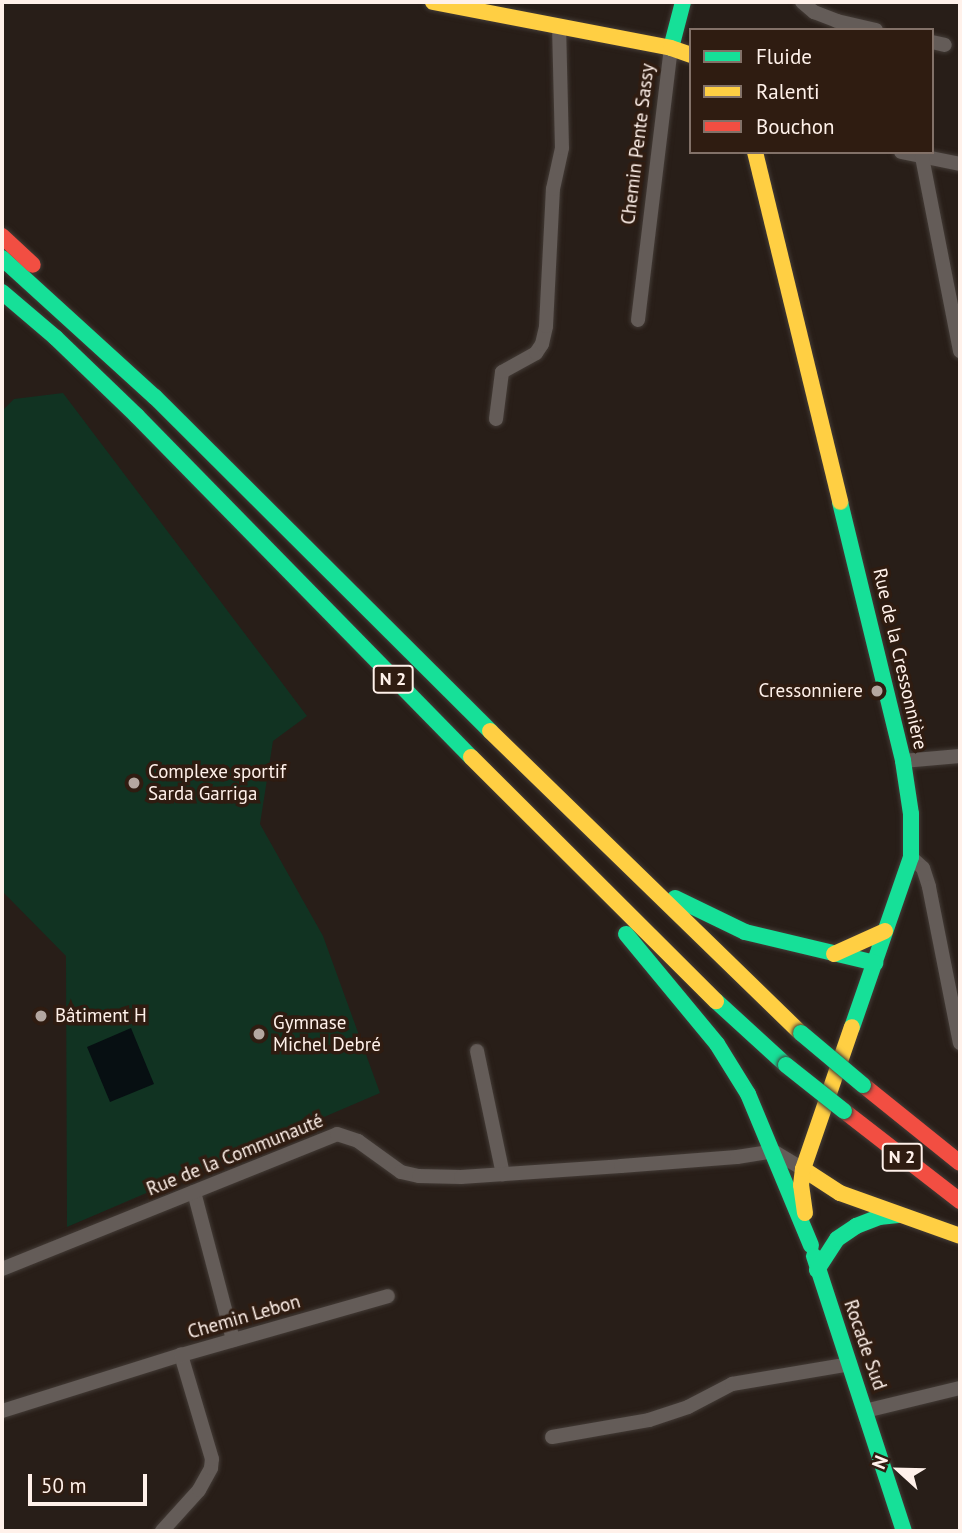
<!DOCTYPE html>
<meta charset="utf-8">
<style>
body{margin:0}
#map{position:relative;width:962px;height:1533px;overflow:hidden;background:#281e18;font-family:"PT Sans",sans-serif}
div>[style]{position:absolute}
.green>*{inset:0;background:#132}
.water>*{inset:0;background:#070f12}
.roads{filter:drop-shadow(0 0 2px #433b36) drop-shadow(0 0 2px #433b36)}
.street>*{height:14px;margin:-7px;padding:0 7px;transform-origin:7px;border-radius:7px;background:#645c58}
.fast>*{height:16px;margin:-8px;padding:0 8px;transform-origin:8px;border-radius:8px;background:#16e098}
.slow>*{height:16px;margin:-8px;padding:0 8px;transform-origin:8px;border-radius:8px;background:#ffcf43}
.jam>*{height:16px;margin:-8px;padding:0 8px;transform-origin:8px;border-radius:8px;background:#f24e42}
.bridges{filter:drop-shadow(0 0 2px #433b36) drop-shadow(0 0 2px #433b36)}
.fast-bridge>*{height:16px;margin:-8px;padding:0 8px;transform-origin:8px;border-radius:8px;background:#16e098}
.dots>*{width:19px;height:19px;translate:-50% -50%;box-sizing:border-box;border:4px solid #2f1c11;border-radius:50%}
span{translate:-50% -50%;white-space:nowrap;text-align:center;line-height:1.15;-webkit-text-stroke:7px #2f1c11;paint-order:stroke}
.shield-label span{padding:2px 5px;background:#2f1c11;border:2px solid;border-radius:5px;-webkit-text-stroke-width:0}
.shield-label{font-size:18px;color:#fff1ea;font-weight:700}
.street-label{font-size:19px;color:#fff1ea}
.poi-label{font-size:19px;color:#fff1ea}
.right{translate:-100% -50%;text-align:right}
.left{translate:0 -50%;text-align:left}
.frame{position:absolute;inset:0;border:4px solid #fff1ea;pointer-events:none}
.legend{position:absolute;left:689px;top:28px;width:245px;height:126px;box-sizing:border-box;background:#2f1c11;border:2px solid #827168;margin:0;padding:9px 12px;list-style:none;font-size:21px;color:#fff1ea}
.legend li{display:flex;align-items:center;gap:14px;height:35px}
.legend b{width:35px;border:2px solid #827168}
.north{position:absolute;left:864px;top:1435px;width:70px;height:70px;-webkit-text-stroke:5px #2f1c11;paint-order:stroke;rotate:292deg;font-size:19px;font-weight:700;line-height:28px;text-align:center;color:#fff1ea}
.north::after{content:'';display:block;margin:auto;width:24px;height:32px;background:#fff1ea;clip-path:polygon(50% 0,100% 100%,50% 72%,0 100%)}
.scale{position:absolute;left:28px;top:1474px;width:119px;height:32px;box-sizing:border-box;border:4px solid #fff1ea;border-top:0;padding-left:9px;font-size:21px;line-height:24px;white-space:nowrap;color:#fff1ea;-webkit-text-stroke:5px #2f1c11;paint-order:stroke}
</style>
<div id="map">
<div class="green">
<i style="clip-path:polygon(63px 393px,307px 716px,273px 741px,260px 824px,323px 936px,380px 1093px,67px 1227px,66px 956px,2px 891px,2px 411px,14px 399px)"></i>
</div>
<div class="water">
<i style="clip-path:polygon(131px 1028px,154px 1084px,110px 1102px,87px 1047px)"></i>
</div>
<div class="roads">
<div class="street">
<i style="left:802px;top:2px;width:16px;rotate:40deg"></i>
<i style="left:814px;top:12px;width:25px;rotate:21deg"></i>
<i style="left:837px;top:21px;width:40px;rotate:13deg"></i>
<i style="left:932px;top:42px;width:13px;rotate:13deg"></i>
<i style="left:901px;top:152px;width:60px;rotate:11.5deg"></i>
<i style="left:922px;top:157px;width:198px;rotate:78.9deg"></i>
<i style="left:638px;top:320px;width:274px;rotate:-83.1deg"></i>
<i style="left:496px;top:419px;width:47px;rotate:-82.7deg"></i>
<i style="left:502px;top:372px;width:39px;rotate:-29deg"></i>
<i style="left:536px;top:353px;width:11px;rotate:-56deg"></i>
<i style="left:542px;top:344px;width:18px;rotate:-77deg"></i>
<i style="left:546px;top:326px;width:137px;rotate:-87.1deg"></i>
<i style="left:553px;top:189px;width:42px;rotate:-77.6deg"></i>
<i style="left:562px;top:148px;width:122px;rotate:-91.4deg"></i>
<i style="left:903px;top:761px;width:57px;rotate:-5deg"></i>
<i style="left:911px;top:857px;width:16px;rotate:43deg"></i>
<i style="left:923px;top:868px;width:20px;rotate:72deg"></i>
<i style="left:929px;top:887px;width:159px;rotate:78.8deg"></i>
<i style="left:477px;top:1051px;width:126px;rotate:78.1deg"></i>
<i style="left:194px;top:1192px;width:153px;rotate:75.2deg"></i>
<i style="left:2px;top:1269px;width:361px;rotate:-21.9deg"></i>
<i style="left:337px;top:1134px;width:22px;rotate:18deg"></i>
<i style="left:358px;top:1141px;width:53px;rotate:35.8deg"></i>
<i style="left:401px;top:1172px;width:18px;rotate:13deg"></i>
<i style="left:419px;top:1176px;width:42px;rotate:1.4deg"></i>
<i style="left:461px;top:1177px;width:160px;rotate:-3.9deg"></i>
<i style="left:621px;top:1166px;width:116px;rotate:-4.4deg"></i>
<i style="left:737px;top:1157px;width:36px;rotate:-9deg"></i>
<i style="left:773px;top:1151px;width:35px;rotate:31deg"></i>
<i style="left:2px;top:1411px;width:188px;rotate:-17.4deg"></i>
<i style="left:865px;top:1411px;width:98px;rotate:-13.6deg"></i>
<i style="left:552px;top:1437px;width:98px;rotate:-9.9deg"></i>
<i style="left:649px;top:1420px;width:41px;rotate:-18.4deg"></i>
<i style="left:688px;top:1407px;width:50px;rotate:-27.6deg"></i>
<i style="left:732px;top:1384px;width:120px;rotate:-9.6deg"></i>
<i style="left:162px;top:1531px;width:55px;rotate:-47.9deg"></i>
<i style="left:199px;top:1490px;width:25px;rotate:-61deg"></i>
<i style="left:211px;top:1468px;width:9px;rotate:-84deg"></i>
<i style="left:212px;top:1459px;width:109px;rotate:-106.6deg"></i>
<i style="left:181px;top:1355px;width:215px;rotate:-15.9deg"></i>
</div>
<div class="fast">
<i style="left:671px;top:48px;width:48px;rotate:-75.4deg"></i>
<i style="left:2px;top:258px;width:207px;rotate:42.3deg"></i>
<i style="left:155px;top:397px;width:473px;rotate:44.9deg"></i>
<i style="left:2px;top:292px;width:71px;rotate:40.4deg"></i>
<i style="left:56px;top:338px;width:112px;rotate:43.9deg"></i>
<i style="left:137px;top:416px;width:477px;rotate:45.6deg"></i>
<i style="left:840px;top:502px;width:267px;rotate:76.3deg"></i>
<i style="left:903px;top:761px;width:54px;rotate:81.4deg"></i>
<i style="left:911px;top:814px;width:43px;rotate:90deg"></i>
<i style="left:911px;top:857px;width:180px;rotate:109.1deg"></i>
<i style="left:675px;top:898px;width:78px;rotate:25.9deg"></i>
<i style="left:745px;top:932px;width:134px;rotate:13.4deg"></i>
<i style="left:626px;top:934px;width:143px;rotate:50.4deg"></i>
<i style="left:717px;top:1044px;width:59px;rotate:58.2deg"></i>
<i style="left:748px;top:1094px;width:164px;rotate:67.4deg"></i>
<i style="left:716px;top:1001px;width:95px;rotate:42.4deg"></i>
<i style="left:814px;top:1256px;width:289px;rotate:71.9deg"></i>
<i style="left:817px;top:1270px;width:37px;rotate:-57deg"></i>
<i style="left:837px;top:1239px;width:23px;rotate:-34deg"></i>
<i style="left:856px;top:1226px;width:25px;rotate:-21deg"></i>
<i style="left:879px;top:1217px;width:19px;rotate:-6deg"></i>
</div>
<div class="slow">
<i style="left:433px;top:2px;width:242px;rotate:10.9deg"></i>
<i style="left:671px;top:48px;width:21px;rotate:19deg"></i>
<i style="left:755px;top:152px;width:360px;rotate:76.3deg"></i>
<i style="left:490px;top:731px;width:434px;rotate:44.2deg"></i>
<i style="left:471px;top:757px;width:346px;rotate:44.9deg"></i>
<i style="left:834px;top:954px;width:56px;rotate:-24.3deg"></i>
<i style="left:803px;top:1169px;width:44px;rotate:33deg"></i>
<i style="left:840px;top:1193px;width:127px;rotate:19.7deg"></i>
<i style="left:805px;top:1213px;width:28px;rotate:-98deg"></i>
<i style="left:801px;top:1185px;width:16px;rotate:-83deg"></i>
<i style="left:803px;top:1169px;width:150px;rotate:-71deg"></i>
</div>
<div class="jam">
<i style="left:2px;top:236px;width:42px;rotate:43.1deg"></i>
<i style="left:863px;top:1085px;width:124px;rotate:38.8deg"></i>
<i style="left:844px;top:1111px;width:147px;rotate:37.8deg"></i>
</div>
</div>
<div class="bridges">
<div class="fast-bridge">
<i style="left:801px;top:1033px;width:81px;rotate:40deg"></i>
<i style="left:786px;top:1065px;width:74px;rotate:38.4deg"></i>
</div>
</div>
<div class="dots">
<i style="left:877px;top:691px;background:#b4a7a0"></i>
<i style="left:134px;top:783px;background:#b4a7a0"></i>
<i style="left:41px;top:1016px;background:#b4a7a0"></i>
<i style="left:259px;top:1034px;background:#b4a7a0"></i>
</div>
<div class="shield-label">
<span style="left:393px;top:679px">N 2</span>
<span style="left:902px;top:1157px">N 2</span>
</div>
<div class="street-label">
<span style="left:638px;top:144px;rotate:-83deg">Chemin Pente Sassy</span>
<span style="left:900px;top:659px;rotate:77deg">Rue de la Cressonnière</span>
<span style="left:235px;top:1155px;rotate:-22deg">Rue de la Communauté</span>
<span style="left:244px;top:1317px;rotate:-16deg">Chemin Lebon</span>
<span style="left:865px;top:1345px;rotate:71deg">Rocade Sud</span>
</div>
<div class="poi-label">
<span class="right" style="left:863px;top:691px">Cressonniere</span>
<span class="left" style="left:148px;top:783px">Complexe sportif<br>Sarda Garriga</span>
<span class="left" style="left:55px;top:1016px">Bâtiment H</span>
<span class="left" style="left:273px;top:1034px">Gymnase<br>Michel Debré</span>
</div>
<div class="frame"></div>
<ul class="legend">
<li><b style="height:9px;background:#16e098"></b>Fluide</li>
<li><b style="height:9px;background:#ffcf43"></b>Ralenti</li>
<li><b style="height:9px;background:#f24e42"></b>Bouchon</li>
</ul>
<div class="north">N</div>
<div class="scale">50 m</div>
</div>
